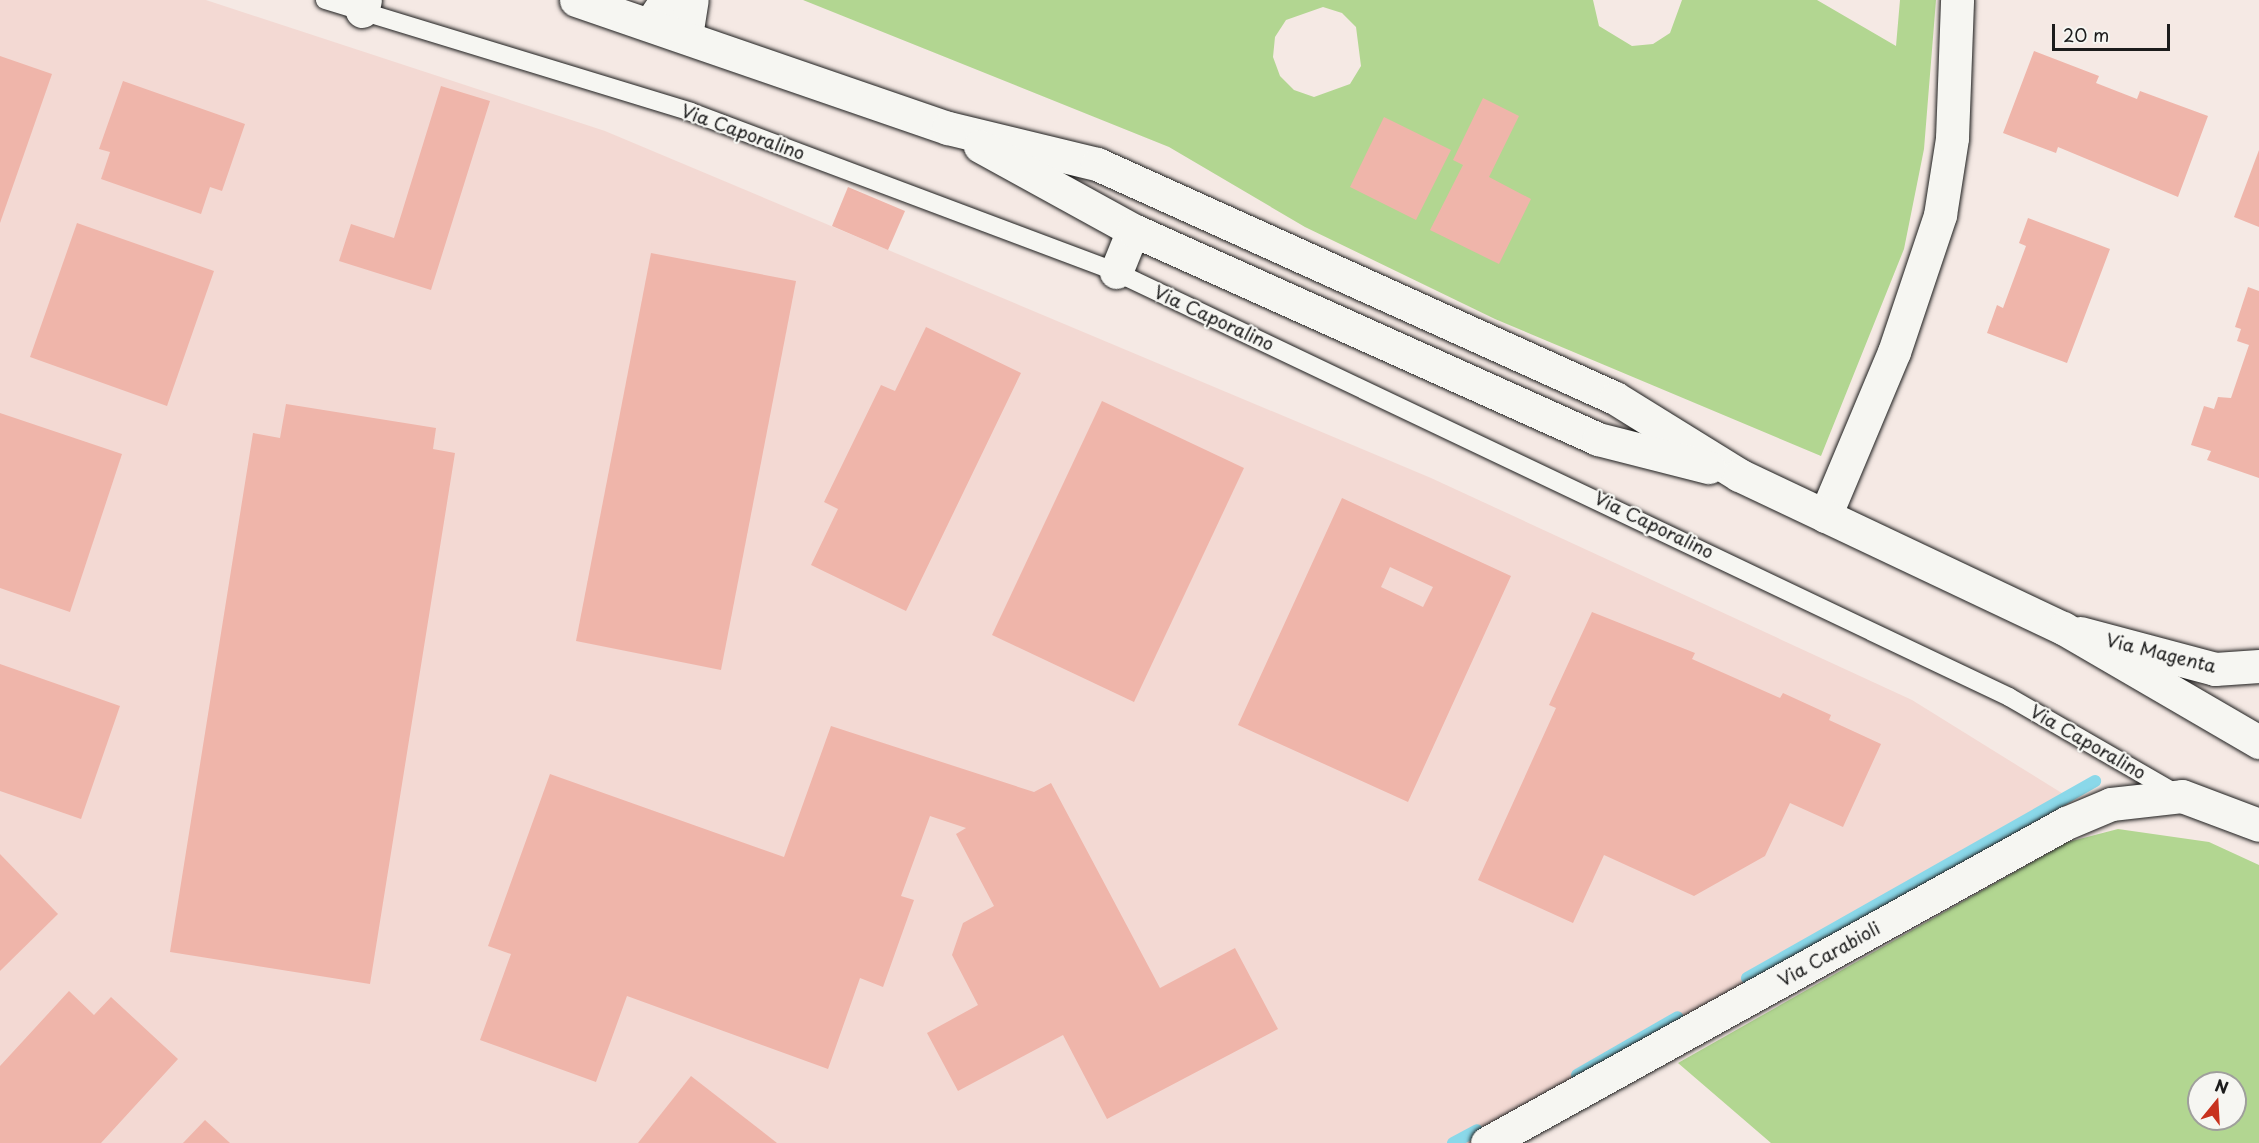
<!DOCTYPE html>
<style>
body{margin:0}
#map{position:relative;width:2259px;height:1143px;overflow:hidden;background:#f5e9e4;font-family:"Playpen Sans",sans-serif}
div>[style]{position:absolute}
.built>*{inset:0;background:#f3d9d3}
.green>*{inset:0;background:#b2d691}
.stream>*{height:12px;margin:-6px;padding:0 6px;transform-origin:6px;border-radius:6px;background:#8ad8e9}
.building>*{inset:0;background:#efb5aa}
.roads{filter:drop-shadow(0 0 2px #1c1c1c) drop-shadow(0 0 2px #1c1c1c)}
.service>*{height:18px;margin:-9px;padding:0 9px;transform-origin:9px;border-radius:9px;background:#f6f6f2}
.minor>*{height:33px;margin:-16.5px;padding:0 16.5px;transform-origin:16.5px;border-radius:16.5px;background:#f6f6f2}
.tertiary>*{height:33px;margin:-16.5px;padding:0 16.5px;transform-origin:16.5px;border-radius:16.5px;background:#f6f6f2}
span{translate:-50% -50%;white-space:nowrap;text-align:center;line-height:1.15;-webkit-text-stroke:4.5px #f6f6f2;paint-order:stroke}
.street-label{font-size:18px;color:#1c1c1c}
.north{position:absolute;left:2187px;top:1071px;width:60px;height:60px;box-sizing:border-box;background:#f6f6f2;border:2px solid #9f9f9c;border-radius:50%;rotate:18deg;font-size:16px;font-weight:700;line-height:24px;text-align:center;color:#1c1c1c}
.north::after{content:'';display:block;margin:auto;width:21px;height:27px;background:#c8321e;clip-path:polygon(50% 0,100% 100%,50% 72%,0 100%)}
.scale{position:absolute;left:2052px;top:24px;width:118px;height:27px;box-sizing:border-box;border:3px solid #1c1c1c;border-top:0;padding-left:8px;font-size:18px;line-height:21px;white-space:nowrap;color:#1c1c1c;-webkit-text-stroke:4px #f6f6f2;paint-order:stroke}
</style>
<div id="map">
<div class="built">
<i style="clip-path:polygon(0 0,206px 0,605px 131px,1431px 478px,1912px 700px,2073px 800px,2059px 817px,1475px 1143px,0 1143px)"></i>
</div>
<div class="green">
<i style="clip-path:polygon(evenodd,803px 0,1593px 0,1599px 26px,1632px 46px,1653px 44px,1670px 33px,1682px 0,1817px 0,1896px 46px,1900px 0,1936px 0,1924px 149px,1904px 249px,1821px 456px,1495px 319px,1305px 227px,1169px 147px,803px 0,1323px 7px,1342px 13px,1356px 27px,1361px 66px,1350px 84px,1314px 97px,1294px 90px,1280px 76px,1273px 57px,1275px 37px,1286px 20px,1323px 7px)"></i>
<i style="clip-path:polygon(evenodd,2118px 829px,2209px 842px,2259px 865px,2259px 1143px,1771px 1143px,1678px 1063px,2068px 842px,2118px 829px,2199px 1083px,2235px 1083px,2235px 1119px,2199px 1119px,2199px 1083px)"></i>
</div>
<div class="stream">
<i style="left:1747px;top:978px;width:400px;rotate:-29.5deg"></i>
<i style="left:1577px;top:1075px;width:116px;rotate:-29.9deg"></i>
<i style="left:1453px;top:1143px;width:27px;rotate:-28deg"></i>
</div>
<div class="building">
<i style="clip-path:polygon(2034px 51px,2099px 76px,2096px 83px,2137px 99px,2140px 91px,2208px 116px,2178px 197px,2058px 147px,2056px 153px,2003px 133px)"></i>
<i style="clip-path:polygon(0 56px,52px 74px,0 223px)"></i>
<i style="clip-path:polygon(123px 81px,245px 124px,222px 191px,210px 187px,201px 214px,101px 179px,110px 152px,99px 149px)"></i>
<i style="clip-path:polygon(441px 86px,490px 101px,431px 290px,339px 261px,351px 224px,394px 238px)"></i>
<i style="clip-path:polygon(1483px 98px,1519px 116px,1489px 177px,1531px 199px,1499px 264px,1430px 230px,1463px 165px,1453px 160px)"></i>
<i style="clip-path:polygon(1384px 117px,1451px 150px,1416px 220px,1350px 187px)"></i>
<i style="clip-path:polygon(2259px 150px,2259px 227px,2234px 217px)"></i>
<i style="clip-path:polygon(848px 187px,905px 211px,888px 250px,832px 226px)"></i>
<i style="clip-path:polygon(2028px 218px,2110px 249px,2067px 363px,1987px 333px,1997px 305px,2003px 308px,2026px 246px,2019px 243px)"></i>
<i style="clip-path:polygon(77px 223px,214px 271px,167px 406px,30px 357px)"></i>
<i style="clip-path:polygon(651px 253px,796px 281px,721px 670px,576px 641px)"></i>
<i style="clip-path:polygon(2248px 287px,2259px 291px,2259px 478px,2207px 460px,2211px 451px,2191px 445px,2204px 406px,2214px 409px,2218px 397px,2231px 398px,2249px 345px,2237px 341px,2241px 329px,2235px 327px)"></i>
<i style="clip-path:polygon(926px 327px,1021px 373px,906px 611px,811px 565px,838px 509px,824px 502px,881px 385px,895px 391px)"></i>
<i style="clip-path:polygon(1102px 401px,1244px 468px,1134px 702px,992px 635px)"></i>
<i style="clip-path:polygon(286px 404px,436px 428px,433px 449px,455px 453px,370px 984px,170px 952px,253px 433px,280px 438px)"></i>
<i style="clip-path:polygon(0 413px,122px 454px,70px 612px,0 588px)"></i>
<i style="clip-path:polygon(evenodd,1342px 498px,1511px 576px,1408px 802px,1238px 725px,1342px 498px,1390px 567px,1433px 587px,1423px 607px,1381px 587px,1390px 567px)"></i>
<i style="clip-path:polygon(1592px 612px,1695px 653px,1692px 659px,1780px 698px,1783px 693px,1831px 715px,1829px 720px,1881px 744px,1843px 827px,1790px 803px,1765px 856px,1694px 896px,1604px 855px,1573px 923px,1478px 880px,1556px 708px,1549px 705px)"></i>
<i style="clip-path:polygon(0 664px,120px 706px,81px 819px,0 791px)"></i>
<i style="clip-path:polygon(831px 726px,1034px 792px,1051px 783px,1160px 988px,1235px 948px,1278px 1029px,1107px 1119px,1063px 1035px,958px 1091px,927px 1033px,978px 1005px,952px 955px,963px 923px,994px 906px,956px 834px,966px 828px,930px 816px,901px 896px,914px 900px,883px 987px,860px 978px,828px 1069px,627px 996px,596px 1082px,480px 1040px,511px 954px,488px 946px,550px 774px,784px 857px)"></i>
<i style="clip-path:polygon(0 854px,58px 914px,0 971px)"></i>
<i style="clip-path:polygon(69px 991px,94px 1015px,111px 997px,178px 1059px,101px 1143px,0 1143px,0 1066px)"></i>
<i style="clip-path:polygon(691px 1076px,777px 1143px,638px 1143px)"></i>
<i style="clip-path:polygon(205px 1120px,230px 1143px,183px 1143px)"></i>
</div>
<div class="roads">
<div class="service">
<i style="left:325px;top:0;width:383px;rotate:17deg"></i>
<i style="left:691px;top:112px;width:454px;rotate:20.6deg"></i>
<i style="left:1116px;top:272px;width:989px;rotate:25.45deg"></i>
<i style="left:2009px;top:697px;width:194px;rotate:30deg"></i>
</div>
<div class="minor">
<i style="left:362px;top:11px;width:11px;rotate:-75deg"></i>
<i style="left:650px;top:24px;width:29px;rotate:-56deg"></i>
<i style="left:686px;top:36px;width:36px;rotate:-81deg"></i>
<i style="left:1116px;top:272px;width:45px;rotate:-68deg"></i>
<i style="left:1825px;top:516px;width:178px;rotate:-67.2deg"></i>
<i style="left:1894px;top:352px;width:145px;rotate:-71.4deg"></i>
<i style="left:1940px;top:215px;width:78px;rotate:-81.1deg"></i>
<i style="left:1952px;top:138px;width:138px;rotate:-87.9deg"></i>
<i style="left:2080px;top:633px;width:140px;rotate:14.9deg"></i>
<i style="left:2215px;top:669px;width:44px;rotate:-3.9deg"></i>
<i style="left:1487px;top:1143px;width:662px;rotate:-28.93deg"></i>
<i style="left:2066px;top:823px;width:49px;rotate:-22.9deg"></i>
<i style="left:2111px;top:804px;width:71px;rotate:-6.4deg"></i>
<i style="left:2182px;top:796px;width:82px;rotate:20.6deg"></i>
</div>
<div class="tertiary">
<i style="left:576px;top:0;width:393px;rotate:19deg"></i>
<i style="left:948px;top:128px;width:153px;rotate:13.6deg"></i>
<i style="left:1097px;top:164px;width:568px;rotate:24.31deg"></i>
<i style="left:1615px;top:398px;width:146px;rotate:31.8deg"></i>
<i style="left:1739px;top:475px;width:358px;rotate:25.3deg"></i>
<i style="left:2063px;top:628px;width:227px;rotate:30.2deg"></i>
<i style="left:980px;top:146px;width:175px;rotate:28.8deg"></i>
<i style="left:1133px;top:230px;width:510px;rotate:24.2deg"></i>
<i style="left:1598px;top:439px;width:114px;rotate:14.3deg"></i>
</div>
</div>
<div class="street-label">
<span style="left:743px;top:132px;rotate:20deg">Via Caporalino</span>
<span style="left:1214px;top:318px;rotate:25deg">Via Caporalino</span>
<span style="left:1654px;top:525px;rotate:26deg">Via Caporalino</span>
<span style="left:2161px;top:653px;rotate:14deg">Via Magenta</span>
<span style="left:2088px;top:742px;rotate:30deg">Via Caporalino</span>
<span style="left:1829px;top:954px;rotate:-29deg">Via Carabioli</span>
</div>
<div class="north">N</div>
<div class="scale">20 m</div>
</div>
